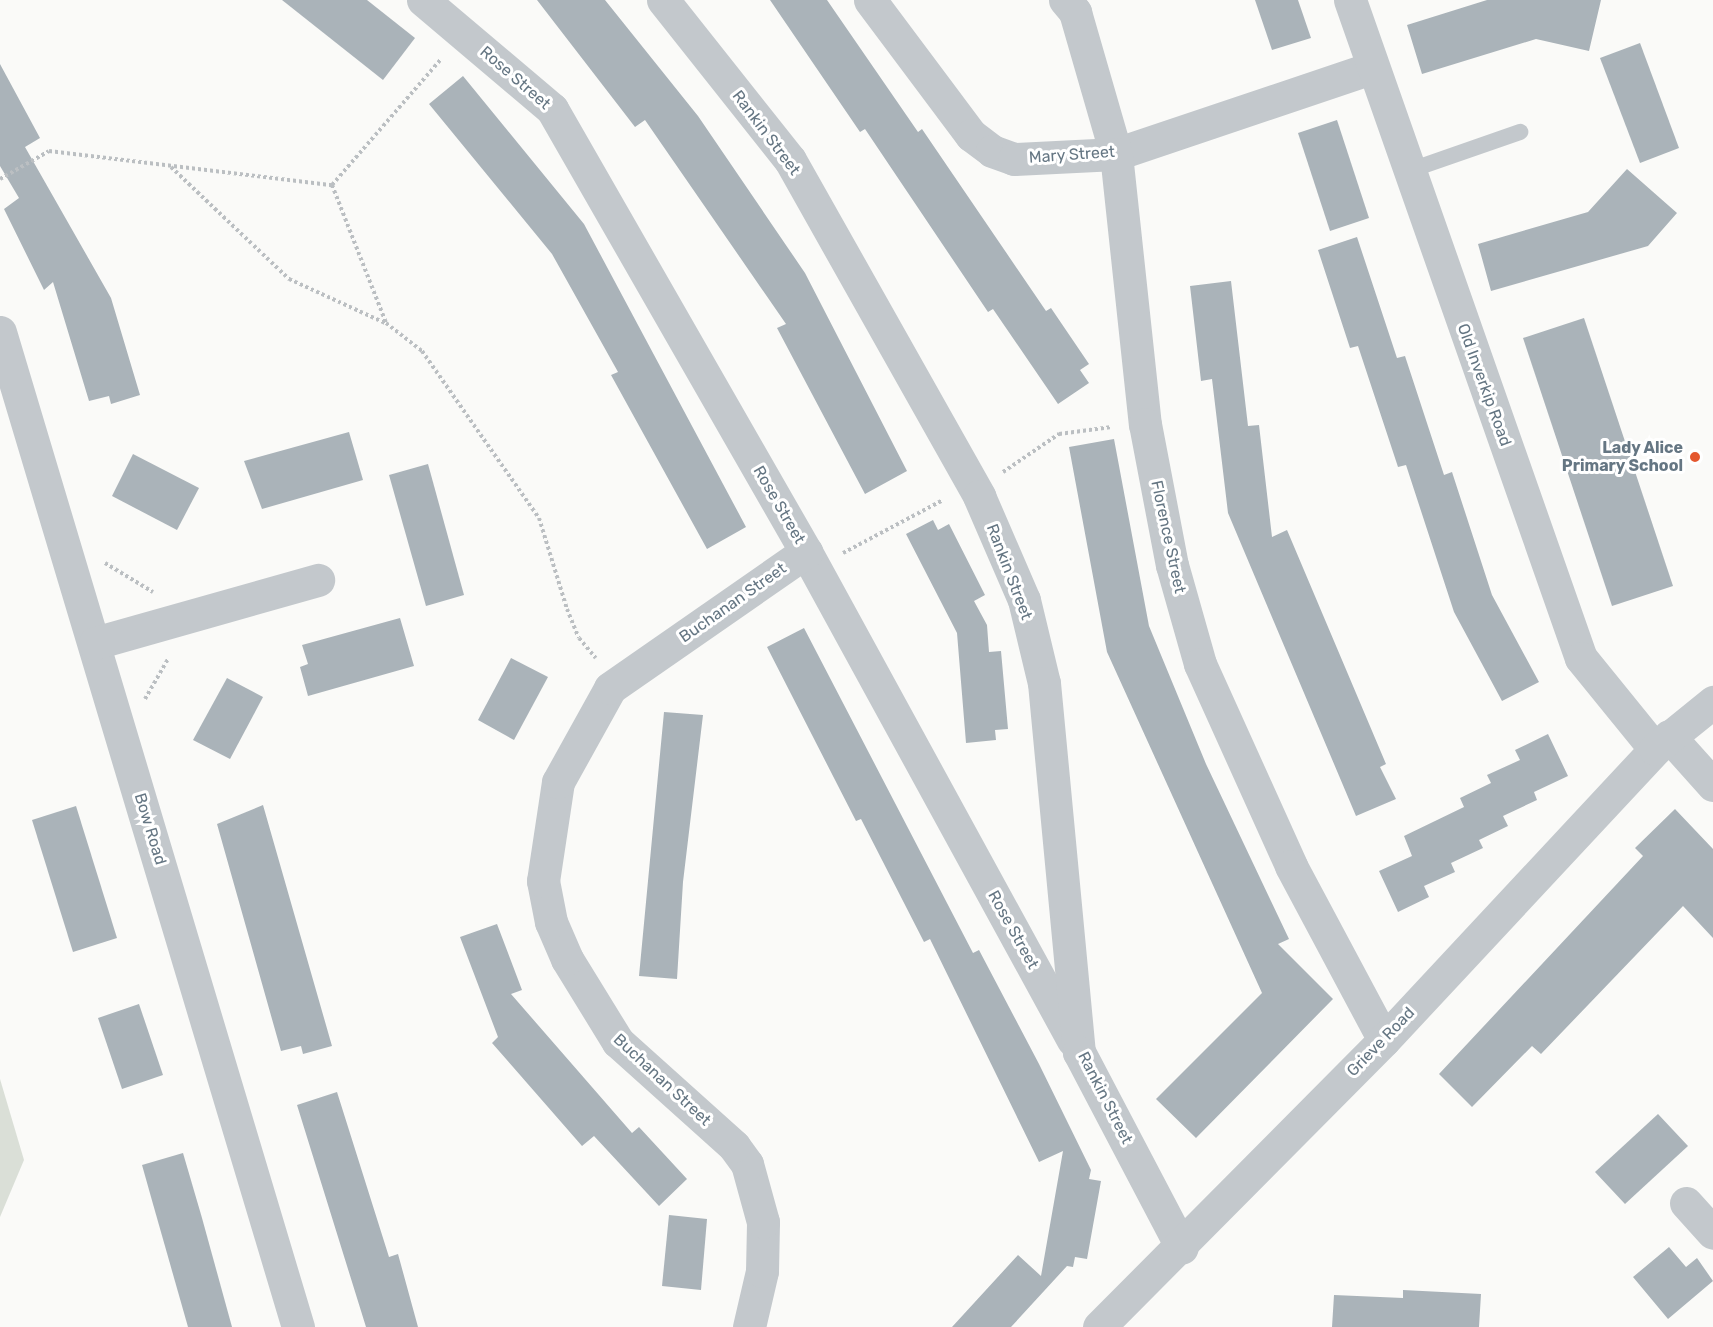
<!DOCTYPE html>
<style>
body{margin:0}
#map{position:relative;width:1713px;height:1327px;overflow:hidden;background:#fafaf8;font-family:Rubik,sans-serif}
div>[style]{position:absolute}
.green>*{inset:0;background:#dadfd7}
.building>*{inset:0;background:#aab3b9}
.path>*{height:4px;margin-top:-2px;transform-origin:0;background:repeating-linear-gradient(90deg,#bbbfc2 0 3px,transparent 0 6px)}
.lane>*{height:16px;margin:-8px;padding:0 8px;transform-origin:8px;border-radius:8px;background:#c3c8cc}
.street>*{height:33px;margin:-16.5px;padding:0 16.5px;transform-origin:16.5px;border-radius:16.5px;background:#c3c8cc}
.dots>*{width:16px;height:16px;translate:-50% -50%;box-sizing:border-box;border:3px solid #fff;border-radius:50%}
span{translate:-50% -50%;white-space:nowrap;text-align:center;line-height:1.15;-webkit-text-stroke:6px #fff;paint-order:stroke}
.street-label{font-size:16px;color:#657683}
.poi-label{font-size:16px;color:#657683;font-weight:700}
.right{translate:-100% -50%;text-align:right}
</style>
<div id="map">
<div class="green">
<i style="clip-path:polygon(0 1079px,24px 1160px,0 1217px)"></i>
</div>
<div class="building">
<i style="clip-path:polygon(282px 0,367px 0,415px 38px,383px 80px)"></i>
<i style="clip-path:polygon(537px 0,605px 0,698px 116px,805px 273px,907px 471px,865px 494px,777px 328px,786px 324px,645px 120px,635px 127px)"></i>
<i style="clip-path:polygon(770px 0,827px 0,918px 132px,922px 129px,1046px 311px,1051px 308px,1089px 364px,1080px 370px,1089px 383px,1058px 404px,993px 309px,988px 312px,865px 129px,860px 132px)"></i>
<i style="clip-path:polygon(1255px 0,1298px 0,1311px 38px,1272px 50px)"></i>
<i style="clip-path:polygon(1487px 0,1601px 0,1589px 51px,1536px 39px,1422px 74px,1407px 25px)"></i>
<i style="clip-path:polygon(1640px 43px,1679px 148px,1640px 163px,1600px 58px)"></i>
<i style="clip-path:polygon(0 64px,40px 138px,25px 147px,111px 298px,140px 395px,111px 404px,109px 396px,89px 401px,53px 282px,44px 290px,4px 209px,19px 198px,0 166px)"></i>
<i style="clip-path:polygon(463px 76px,584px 224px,746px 527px,707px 549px,611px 375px,618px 372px,552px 254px,429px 104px)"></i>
<i style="clip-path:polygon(1337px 120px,1369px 218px,1330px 231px,1298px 133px)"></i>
<i style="clip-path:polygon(1627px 169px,1677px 213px,1648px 246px,1491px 291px,1478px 244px,1588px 212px)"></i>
<i style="clip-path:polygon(1357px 237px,1397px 358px,1405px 356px,1444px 475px,1452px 472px,1492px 595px,1539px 682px,1502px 701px,1454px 612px,1406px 465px,1398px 467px,1358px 346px,1350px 348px,1318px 250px)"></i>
<i style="clip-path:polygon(1231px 281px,1248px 426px,1259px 425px,1272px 537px,1287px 530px,1386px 764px,1380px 767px,1396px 799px,1356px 816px,1228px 513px,1212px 379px,1201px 381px,1190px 286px)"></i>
<i style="clip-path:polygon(1584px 318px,1673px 586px,1612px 606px,1523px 338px)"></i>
<i style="clip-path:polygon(349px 432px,363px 480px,262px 509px,244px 461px)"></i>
<i style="clip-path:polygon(1114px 439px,1149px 626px,1206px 764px,1289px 939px,1278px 944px,1333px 999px,1196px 1138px,1156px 1099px,1262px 993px,1107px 652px,1069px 447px)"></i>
<i style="clip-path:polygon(133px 454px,199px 488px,177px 530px,112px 496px)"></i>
<i style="clip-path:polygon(428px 464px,464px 595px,426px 606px,389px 475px)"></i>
<i style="clip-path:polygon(933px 520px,938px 530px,949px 524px,985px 595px,974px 601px,987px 625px,989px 652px,1001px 651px,1008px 729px,995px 730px,996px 740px,966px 743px,957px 633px,906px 534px)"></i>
<i style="clip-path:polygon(400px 618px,414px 666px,308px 696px,300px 667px,308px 664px,302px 645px)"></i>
<i style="clip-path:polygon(804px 628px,973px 953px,979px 950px,1039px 1064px,1091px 1170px,1089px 1179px,1101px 1181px,1087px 1259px,1075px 1257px,1073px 1267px,1067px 1266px,1011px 1327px,952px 1327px,1018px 1255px,1041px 1276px,1063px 1151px,1039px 1162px,930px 939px,924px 942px,861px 819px,856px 821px,767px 647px)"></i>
<i style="clip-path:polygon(511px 658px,548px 677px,514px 740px,478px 720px)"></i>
<i style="clip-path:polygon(227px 678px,263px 697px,230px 759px,193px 740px)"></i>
<i style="clip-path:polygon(664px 712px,703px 715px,683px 882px,677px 979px,639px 976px)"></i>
<i style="clip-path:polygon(1548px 734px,1568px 776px,1534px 792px,1537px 800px,1503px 816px,1508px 826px,1479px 840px,1483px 848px,1451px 863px,1455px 872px,1424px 886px,1429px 897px,1398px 912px,1379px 871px,1412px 856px,1404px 836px,1464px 807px,1460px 798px,1491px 783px,1487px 775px,1520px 760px,1515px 750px)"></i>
<i style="clip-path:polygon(263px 805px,332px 1046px,303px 1054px,301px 1046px,281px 1051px,217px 824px)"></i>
<i style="clip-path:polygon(76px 806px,117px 938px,73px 952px,32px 820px)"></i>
<i style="clip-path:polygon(1675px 809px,1713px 849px,1713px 938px,1683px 906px,1541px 1054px,1532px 1046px,1472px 1107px,1439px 1074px,1643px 856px,1635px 848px)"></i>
<i style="clip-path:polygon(497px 924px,522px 990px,511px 994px,632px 1133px,639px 1127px,687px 1179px,659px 1206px,594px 1136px,582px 1146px,492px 1043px,498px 1037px,460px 937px)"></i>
<i style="clip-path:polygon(139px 1004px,163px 1075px,122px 1089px,98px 1018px)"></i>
<i style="clip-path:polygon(337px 1092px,389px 1257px,398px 1254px,418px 1327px,366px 1327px,297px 1105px)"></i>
<i style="clip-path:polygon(1658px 1114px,1688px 1146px,1625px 1204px,1595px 1172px)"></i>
<i style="clip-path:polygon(183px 1153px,202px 1218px,232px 1327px,188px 1327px,151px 1197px,142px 1165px)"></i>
<i style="clip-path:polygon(669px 1215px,707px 1219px,701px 1290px,662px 1286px)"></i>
<i style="clip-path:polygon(1669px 1247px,1686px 1267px,1697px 1258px,1713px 1281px,1668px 1319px,1633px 1277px)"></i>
<i style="clip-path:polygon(1403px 1290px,1481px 1294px,1479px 1327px,1332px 1327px,1334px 1295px,1403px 1298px)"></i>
</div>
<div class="path">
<i style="left:171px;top:167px;width:163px;rotate:43.5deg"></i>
<i style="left:289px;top:279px;width:106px;rotate:24.6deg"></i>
<i style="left:0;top:179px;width:56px;rotate:-29.7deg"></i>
<i style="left:49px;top:151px;width:285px;rotate:6.9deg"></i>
<i style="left:332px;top:185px;width:167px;rotate:-49.1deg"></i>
<i style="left:332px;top:185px;width:148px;rotate:68.6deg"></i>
<i style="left:386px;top:323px;width:46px;rotate:37.9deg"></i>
<i style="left:422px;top:351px;width:204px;rotate:55deg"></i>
<i style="left:539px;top:518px;width:95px;rotate:72.9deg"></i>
<i style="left:567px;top:609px;width:31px;rotate:68deg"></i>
<i style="left:579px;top:638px;width:26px;rotate:50deg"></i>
<i style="left:1003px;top:472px;width:68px;rotate:-34.2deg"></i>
<i style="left:1059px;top:434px;width:53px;rotate:-7.5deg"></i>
<i style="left:843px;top:553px;width:113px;rotate:-27.9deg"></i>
<i style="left:105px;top:563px;width:56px;rotate:31.1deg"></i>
<i style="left:145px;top:699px;width:46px;rotate:-60.1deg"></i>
</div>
<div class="lane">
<i style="left:1408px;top:171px;width:119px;rotate:-19.2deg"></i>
</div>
<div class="street">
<i style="left:423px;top:0;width:169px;rotate:40.2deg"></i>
<i style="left:552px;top:109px;width:511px;rotate:60.17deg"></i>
<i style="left:806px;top:552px;width:556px;rotate:61.32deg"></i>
<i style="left:663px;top:0;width:204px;rotate:51.6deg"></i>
<i style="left:790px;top:160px;width:386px;rotate:60.6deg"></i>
<i style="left:979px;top:496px;width:113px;rotate:66.6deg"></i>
<i style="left:1024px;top:600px;width:85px;rotate:76.5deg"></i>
<i style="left:1044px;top:683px;width:371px;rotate:84.6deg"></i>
<i style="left:1079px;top:1052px;width:221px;rotate:62.3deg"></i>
<i style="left:870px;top:0;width:169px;rotate:53.2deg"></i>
<i style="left:971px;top:135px;width:26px;rotate:37deg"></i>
<i style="left:992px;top:151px;width:23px;rotate:20deg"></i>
<i style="left:1014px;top:159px;width:102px;rotate:-2.8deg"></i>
<i style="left:1116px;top:154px;width:269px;rotate:-18.6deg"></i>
<i style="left:1065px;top:0;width:16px;rotate:50deg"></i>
<i style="left:1075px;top:12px;width:148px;rotate:73.9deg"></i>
<i style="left:1116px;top:154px;width:272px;rotate:83.9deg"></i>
<i style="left:1145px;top:424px;width:144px;rotate:79.2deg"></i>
<i style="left:1172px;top:565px;width:103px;rotate:74.2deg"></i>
<i style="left:1200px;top:664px;width:222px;rotate:65.7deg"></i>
<i style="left:1291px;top:866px;width:197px;rotate:61.9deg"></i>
<i style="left:1350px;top:0;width:697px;rotate:70.66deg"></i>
<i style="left:1581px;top:658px;width:117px;rotate:50.9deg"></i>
<i style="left:0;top:332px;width:1039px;rotate:73.33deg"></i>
<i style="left:95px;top:643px;width:232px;rotate:-15.8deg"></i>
<i style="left:1669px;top:736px;width:66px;rotate:48.1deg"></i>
<i style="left:1686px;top:1203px;width:40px;rotate:48deg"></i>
<i style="left:749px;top:1327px;width:57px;rotate:-76.9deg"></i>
<i style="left:762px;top:1271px;width:49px;rotate:-88.8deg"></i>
<i style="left:763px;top:1222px;width:60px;rotate:-105.4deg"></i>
<i style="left:747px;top:1164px;width:22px;rotate:-126deg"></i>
<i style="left:734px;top:1146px;width:156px;rotate:-138.1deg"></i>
<i style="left:618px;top:1042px;width:97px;rotate:-121.6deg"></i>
<i style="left:567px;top:959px;width:40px;rotate:-113.4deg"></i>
<i style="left:551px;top:922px;width:42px;rotate:-101deg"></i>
<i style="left:543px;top:881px;width:100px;rotate:-81.4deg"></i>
<i style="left:558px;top:782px;width:107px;rotate:-61deg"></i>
<i style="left:610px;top:688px;width:239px;rotate:-34.8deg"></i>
<i style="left:1099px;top:1327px;width:404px;rotate:-45.2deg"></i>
<i style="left:1384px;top:1040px;width:398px;rotate:-47deg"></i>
<i style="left:1655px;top:749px;width:75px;rotate:-39deg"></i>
</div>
<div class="dots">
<i style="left:1695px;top:457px;background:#e4572e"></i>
</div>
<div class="street-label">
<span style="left:515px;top:78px;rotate:41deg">Rose Street</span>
<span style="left:766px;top:133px;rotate:53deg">Rankin Street</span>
<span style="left:1072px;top:155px;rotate:-4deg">Mary Street</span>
<span style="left:1484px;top:385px;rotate:70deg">Old Inverkip Road</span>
<span style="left:779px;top:505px;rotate:60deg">Rose Street</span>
<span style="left:1168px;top:537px;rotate:78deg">Florence Street</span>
<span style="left:1009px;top:572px;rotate:69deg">Rankin Street</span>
<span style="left:733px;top:603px;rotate:-35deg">Buchanan Street</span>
<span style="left:150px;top:829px;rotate:73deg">Bow Road</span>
<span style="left:1013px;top:930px;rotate:61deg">Rose Street</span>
<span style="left:1381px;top:1042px;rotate:-46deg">Grieve Road</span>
<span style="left:662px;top:1080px;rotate:43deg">Buchanan Street</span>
<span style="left:1105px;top:1098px;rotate:63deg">Rankin Street</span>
</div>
<div class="poi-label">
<span class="right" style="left:1683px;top:457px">Lady Alice<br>Primary School</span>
</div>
</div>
